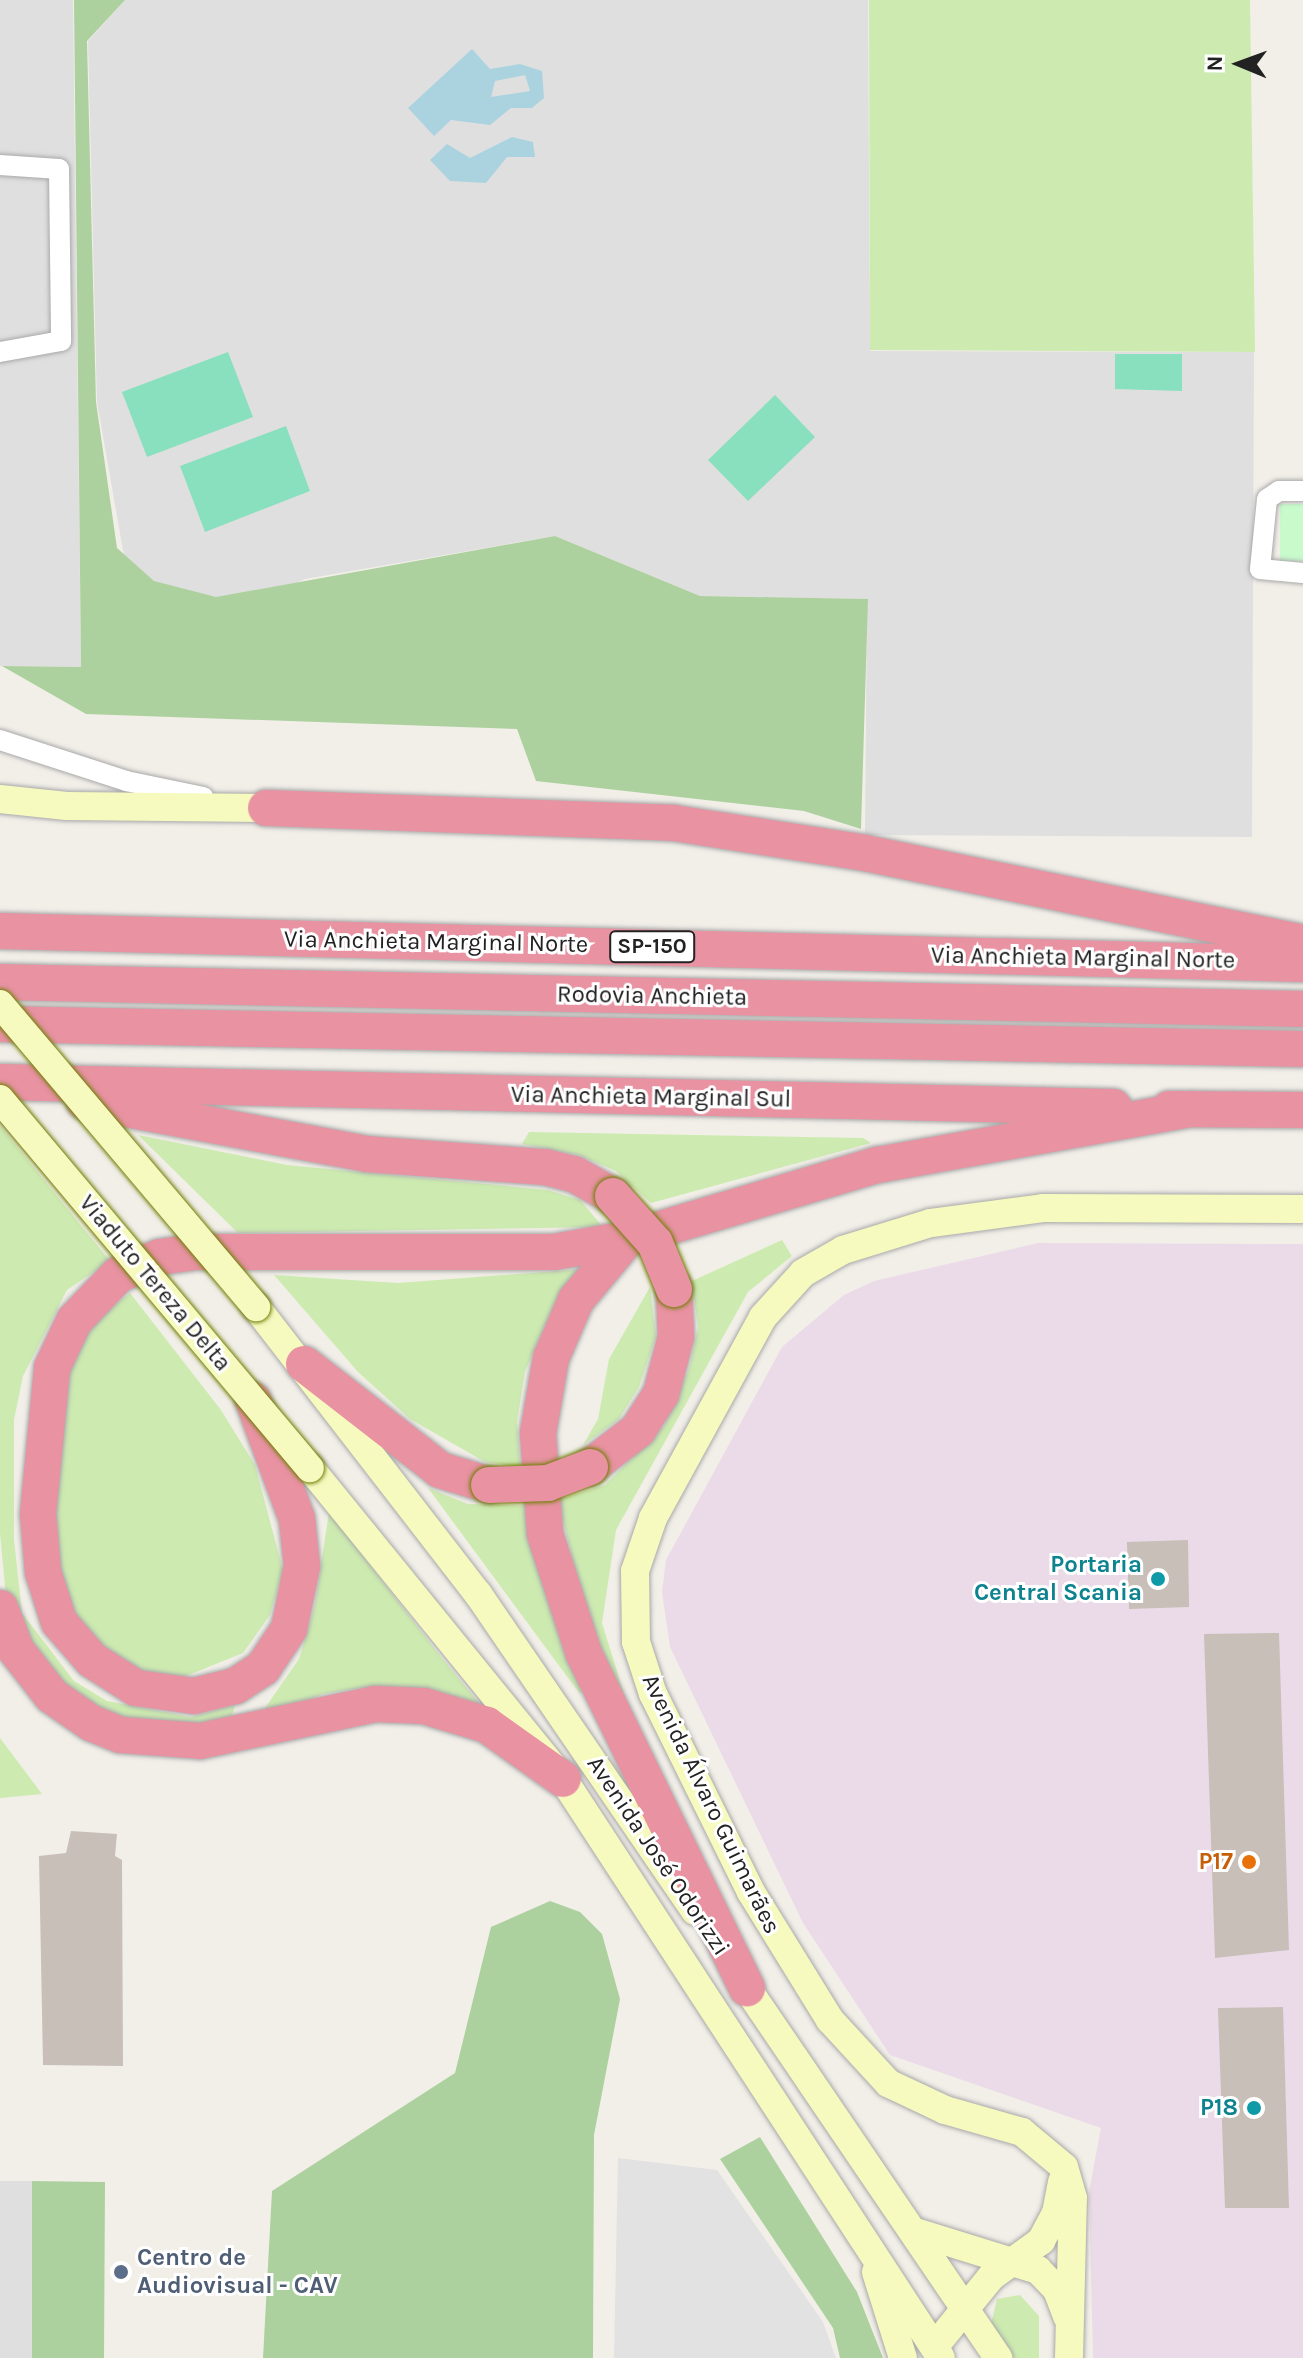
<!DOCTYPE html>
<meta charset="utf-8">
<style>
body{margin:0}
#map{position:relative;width:1303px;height:2358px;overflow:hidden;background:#f2efe9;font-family:Karla,sans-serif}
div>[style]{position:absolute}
.residential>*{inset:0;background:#e0dfdf}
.industrial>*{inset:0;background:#ebdbe8}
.grass>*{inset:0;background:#cdebb0}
.forest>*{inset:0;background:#add19e}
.park>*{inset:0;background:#c8facc}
.pitch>*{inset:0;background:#88e0be}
.parking>*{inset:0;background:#e2e2e2}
.water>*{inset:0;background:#aad3df}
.building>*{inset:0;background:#c7bfb8}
.roads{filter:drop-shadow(0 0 2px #a9a9a9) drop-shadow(0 0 2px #a9a9a9)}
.street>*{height:20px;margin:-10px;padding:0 10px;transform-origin:10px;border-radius:10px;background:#fff}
.secondary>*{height:28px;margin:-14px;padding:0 14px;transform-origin:14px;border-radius:14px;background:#f7fabf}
.highway>*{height:36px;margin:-18px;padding:0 18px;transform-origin:18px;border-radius:18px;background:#e892a2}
.bridges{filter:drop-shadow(0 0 2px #707d05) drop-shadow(0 0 2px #707d05)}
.secondary-bridge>*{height:28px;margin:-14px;padding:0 14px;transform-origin:14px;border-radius:14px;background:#f7fabf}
.highway-bridge>*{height:36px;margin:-18px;padding:0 18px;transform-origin:18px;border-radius:18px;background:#e892a2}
.dots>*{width:22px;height:22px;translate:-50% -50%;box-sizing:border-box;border:4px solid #fff;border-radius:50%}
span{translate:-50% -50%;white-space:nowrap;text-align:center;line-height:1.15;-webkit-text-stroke:6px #fff;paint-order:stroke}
.shield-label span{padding:2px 6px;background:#fff;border:2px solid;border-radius:6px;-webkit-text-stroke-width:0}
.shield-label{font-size:22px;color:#222;font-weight:700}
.street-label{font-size:24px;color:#222}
.culture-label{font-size:24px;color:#0d838f;font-weight:700}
.right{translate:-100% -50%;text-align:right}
.food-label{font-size:24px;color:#c56008;font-weight:700}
.service-label{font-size:24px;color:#4e5e75;font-weight:700}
.left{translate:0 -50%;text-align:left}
.north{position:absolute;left:1199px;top:24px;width:80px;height:80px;-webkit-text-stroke:6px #fff;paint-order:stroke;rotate:271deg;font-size:22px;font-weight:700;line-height:32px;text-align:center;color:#222}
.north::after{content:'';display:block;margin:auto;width:28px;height:36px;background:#222;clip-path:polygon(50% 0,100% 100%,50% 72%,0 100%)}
</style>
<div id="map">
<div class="residential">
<i style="clip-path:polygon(0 0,73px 0,81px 667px,0 666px)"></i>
<i style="clip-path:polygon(125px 0,868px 0,870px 351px,1254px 352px,1252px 837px,865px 835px,867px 599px,700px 596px,555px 536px,305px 579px,111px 669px,128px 579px,97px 402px,88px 41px)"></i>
<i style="clip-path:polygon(0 2181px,32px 2181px,32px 2358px,0 2358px)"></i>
</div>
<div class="industrial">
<i style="clip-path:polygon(1038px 1243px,1303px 1244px,1303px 2358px,1093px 2358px,1089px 2192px,1101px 2128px,890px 2055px,803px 1923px,670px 1647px,662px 1592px,666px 1560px,782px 1347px,844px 1295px,874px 1281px)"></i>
</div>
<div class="grass">
<i style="clip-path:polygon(869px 0,1250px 0,1255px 352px,870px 350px)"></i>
<i style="clip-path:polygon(0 1126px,110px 1261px,67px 1290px,23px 1376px,14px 1420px,14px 1539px,22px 1613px,74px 1681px,107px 1701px,191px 1717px,235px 1705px,230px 1725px,158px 1734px,76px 1702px,7px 1607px,0 1533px)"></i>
<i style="clip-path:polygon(529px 1132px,863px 1138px,871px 1143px,651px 1203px,616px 1171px,578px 1155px,522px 1144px)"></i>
<i style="clip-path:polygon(138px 1135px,287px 1165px,548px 1190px,580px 1200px,603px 1227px,238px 1233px)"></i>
<i style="clip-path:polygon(782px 1240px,792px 1256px,748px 1292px,616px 1530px,602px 1623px,637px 1735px,587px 1617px,558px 1500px,605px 1485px,664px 1426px,689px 1369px,698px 1327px,692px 1281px)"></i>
<i style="clip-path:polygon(583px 1269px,545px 1325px,525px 1372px,517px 1422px,520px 1467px,485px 1462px,410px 1419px,358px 1372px,274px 1275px,398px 1283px)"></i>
<i style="clip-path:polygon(650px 1287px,656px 1336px,639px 1387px,619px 1419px,583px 1445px,598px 1419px,609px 1359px)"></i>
<i style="clip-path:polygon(130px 1293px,221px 1410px,255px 1465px,283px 1570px,270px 1615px,243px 1653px,174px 1681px,145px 1679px,92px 1650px,58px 1596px,51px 1407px,87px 1327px)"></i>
<i style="clip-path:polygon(428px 1488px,468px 1504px,532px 1506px,588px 1683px,580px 1694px)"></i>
<i style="clip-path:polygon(329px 1512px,441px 1657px,479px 1703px,360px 1688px,322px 1694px,272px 1717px,265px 1708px,299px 1659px,315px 1605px)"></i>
<i style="clip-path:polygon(0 1738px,42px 1794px,0 1798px)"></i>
<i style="clip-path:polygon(1020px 2295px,1039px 2316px,1039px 2358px,1013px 2358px,991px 2324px,997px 2299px)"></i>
</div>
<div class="forest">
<i style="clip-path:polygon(74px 0,125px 0,87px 41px,96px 402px,117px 548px,154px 581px,216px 597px,555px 536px,700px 596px,868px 599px,861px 829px,804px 811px,536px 781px,517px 729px,86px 714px,2px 666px,81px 667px)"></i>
<i style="clip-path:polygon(550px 1901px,580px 1912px,602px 1934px,620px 1999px,594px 2135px,593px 2358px,263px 2358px,272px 2191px,455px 2073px,491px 1927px)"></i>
<i style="clip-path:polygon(760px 2137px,857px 2292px,883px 2358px,840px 2358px,833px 2328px,720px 2159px)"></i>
<i style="clip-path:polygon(32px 2181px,105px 2182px,104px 2358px,32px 2358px)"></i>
</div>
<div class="park">
<i style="clip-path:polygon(1280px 504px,1303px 504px,1303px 561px,1280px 561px)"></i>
</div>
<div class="pitch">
<i style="clip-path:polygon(228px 352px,253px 417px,147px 457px,122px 392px)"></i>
<i style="clip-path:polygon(1115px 354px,1182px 354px,1182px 391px,1115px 389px)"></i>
<i style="clip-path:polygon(775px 395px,815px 437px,748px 501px,708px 460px)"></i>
<i style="clip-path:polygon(286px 426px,310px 491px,205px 532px,180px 466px)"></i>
</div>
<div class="parking">
<i style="clip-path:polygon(618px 2158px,717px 2170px,823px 2322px,836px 2358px,614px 2358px)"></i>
</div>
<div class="water">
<i style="clip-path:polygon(evenodd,472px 49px,490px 69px,520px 64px,542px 71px,544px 98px,532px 108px,511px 108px,490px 125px,451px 120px,434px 136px,408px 108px,472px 49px,525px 75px,530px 91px,491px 97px,495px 81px,525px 75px)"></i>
<i style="clip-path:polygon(512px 137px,533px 142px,535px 157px,507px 157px,486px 183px,450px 181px,430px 160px,447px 144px,470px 158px)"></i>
</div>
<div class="building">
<i style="clip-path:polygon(1188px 1540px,1189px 1607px,1129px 1609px,1127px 1542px)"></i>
<i style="clip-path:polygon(1279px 1633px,1289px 1950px,1215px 1958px,1204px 1634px)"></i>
<i style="clip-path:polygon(71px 1831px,117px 1834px,115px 1856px,122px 1860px,123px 2066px,43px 2065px,39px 1856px,66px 1853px)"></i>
<i style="clip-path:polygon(1283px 2007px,1289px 2208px,1225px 2208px,1218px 2008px)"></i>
</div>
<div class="roads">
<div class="street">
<i style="left:0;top:165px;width:59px;rotate:3.9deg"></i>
<i style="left:59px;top:169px;width:172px;rotate:89.3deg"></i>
<i style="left:61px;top:341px;width:62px;rotate:169.8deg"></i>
<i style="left:1303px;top:491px;width:24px;rotate:180deg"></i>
<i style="left:1279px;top:491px;width:14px;rotate:146deg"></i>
<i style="left:1267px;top:499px;width:70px;rotate:95.7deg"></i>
<i style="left:1260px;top:569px;width:43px;rotate:5.3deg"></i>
<i style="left:0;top:740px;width:133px;rotate:18deg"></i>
<i style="left:126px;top:781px;width:79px;rotate:11.7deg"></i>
</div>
<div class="secondary">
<i style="left:0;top:799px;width:67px;rotate:6deg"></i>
<i style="left:67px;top:806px;width:199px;rotate:0.6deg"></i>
<i style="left:256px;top:1307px;width:363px;rotate:52.3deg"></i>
<i style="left:478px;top:1594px;width:384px;rotate:55.6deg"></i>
<i style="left:310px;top:1468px;width:401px;rotate:50.9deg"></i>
<i style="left:563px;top:1779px;width:691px;rotate:56.86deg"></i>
<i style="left:736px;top:1972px;width:467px;rotate:55.8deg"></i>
<i style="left:919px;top:2233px;width:125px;rotate:17.3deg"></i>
<i style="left:1038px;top:2270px;width:28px;rotate:46deg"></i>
<i style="left:1057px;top:2290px;width:28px;rotate:69deg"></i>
<i style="left:876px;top:2272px;width:90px;rotate:72.6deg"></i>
<i style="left:935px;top:2346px;width:89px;rotate:-50.9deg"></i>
<i style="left:991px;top:2277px;width:62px;rotate:-35.8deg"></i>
<i style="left:1041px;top:2241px;width:32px;rotate:-62deg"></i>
<i style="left:1056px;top:2213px;width:32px;rotate:-79deg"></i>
<i style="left:1069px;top:2358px;width:160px;rotate:-88.6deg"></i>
<i style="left:1073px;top:2198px;width:32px;rotate:-106deg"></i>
<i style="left:1064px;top:2167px;width:55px;rotate:-140.2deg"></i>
<i style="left:1022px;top:2132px;width:80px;rotate:-164.1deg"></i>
<i style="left:945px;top:2110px;width:63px;rotate:-154.7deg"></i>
<i style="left:888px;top:2083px;width:86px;rotate:-132.6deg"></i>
<i style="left:830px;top:2020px;width:150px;rotate:-121.7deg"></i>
<i style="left:751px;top:1892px;width:221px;rotate:-116.3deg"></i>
<i style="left:653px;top:1694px;width:55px;rotate:-108.1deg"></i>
<i style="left:636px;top:1642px;width:71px;rotate:-90.8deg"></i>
<i style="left:635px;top:1571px;width:56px;rotate:-71.2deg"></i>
<i style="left:653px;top:1518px;width:229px;rotate:-61.3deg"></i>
<i style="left:763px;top:1317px;width:59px;rotate:-47.7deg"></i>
<i style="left:803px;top:1273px;width:46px;rotate:-29.9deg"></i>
<i style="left:843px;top:1250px;width:92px;rotate:-17.1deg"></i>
<i style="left:931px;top:1223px;width:113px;rotate:-7.6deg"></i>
<i style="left:1043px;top:1208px;width:260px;rotate:0.2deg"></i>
</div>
<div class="highway">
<i style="left:266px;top:808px;width:408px;rotate:2.1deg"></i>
<i style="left:674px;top:823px;width:193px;rotate:8.9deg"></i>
<i style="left:865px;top:853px;width:447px;rotate:11.6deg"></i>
<i style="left:0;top:931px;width:1303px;rotate:1.45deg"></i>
<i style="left:0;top:982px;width:1303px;rotate:1.19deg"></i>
<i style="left:0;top:1024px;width:1303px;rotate:1.1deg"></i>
<i style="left:0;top:1082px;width:1114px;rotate:1.29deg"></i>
<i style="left:84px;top:1101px;width:287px;rotate:10.6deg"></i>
<i style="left:366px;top:1154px;width:179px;rotate:4.2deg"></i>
<i style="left:545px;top:1167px;width:30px;rotate:14deg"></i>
<i style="left:574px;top:1174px;width:45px;rotate:29.4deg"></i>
<i style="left:1169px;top:1109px;width:134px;rotate:0.4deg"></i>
<i style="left:627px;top:1239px;width:80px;rotate:129.9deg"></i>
<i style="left:576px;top:1300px;width:63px;rotate:113.3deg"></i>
<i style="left:551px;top:1358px;width:76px;rotate:99.8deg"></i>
<i style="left:538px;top:1433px;width:101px;rotate:86deg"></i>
<i style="left:545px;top:1534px;width:126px;rotate:72deg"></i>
<i style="left:584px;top:1654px;width:372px;rotate:64deg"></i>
<i style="left:304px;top:1364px;width:172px;rotate:37.9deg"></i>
<i style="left:440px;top:1470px;width:51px;rotate:17deg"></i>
<i style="left:253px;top:1400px;width:127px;rotate:69.7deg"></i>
<i style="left:297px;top:1519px;width:47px;rotate:83.9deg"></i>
<i style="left:302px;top:1566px;width:64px;rotate:101.7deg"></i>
<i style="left:289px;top:1629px;width:47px;rotate:123.7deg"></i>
<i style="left:263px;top:1668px;width:33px;rotate:147deg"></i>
<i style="left:235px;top:1686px;width:42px;rotate:166.3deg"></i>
<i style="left:194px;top:1696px;width:59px;rotate:-172.1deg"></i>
<i style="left:136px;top:1688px;width:52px;rotate:-147.5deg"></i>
<i style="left:92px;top:1660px;width:50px;rotate:-131deg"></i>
<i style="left:59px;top:1622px;width:52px;rotate:-107.7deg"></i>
<i style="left:43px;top:1572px;width:58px;rotate:-94.9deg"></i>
<i style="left:38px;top:1514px;width:147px;rotate:-84.5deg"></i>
<i style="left:52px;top:1368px;width:52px;rotate:-64.9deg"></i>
<i style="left:74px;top:1321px;width:64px;rotate:-46.3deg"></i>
<i style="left:118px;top:1275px;width:46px;rotate:-23.2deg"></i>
<i style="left:160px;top:1257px;width:34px;rotate:-8deg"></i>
<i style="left:194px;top:1252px;width:360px"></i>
<i style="left:554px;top:1252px;width:74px;rotate:-10.1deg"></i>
<i style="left:627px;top:1239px;width:261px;rotate:-16.5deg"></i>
<i style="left:877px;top:1165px;width:319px;rotate:-10.1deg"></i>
<i style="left:590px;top:1467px;width:61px;rotate:-37.6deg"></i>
<i style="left:638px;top:1430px;width:43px;rotate:-57.4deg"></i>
<i style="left:661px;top:1394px;width:59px;rotate:-75.3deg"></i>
<i style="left:676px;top:1337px;width:48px;rotate:-92.4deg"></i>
<i style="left:0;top:1608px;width:45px;rotate:69.1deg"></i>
<i style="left:16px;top:1650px;width:58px;rotate:52deg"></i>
<i style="left:52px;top:1696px;width:47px;rotate:34.7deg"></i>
<i style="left:91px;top:1723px;width:32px;rotate:22deg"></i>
<i style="left:121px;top:1735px;width:79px;rotate:4.3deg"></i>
<i style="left:200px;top:1741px;width:180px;rotate:-11.9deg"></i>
<i style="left:376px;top:1704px;width:48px;rotate:2.4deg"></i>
<i style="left:424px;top:1706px;width:66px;rotate:16.8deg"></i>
<i style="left:487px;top:1725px;width:93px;rotate:35.4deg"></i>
</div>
</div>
<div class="bridges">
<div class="secondary-bridge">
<i style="left:0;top:1004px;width:397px;rotate:49.8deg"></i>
<i style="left:0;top:1099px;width:482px;rotate:50deg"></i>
</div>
<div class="highway-bridge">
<i style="left:613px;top:1196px;width:63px;rotate:48.2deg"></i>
<i style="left:655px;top:1243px;width:50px;rotate:67.6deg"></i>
<i style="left:489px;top:1485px;width:59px;rotate:-1.9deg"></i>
<i style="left:548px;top:1483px;width:45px;rotate:-20.9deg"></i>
</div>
</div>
<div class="dots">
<i style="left:1158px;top:1579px;background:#0f9aa8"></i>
<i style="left:1249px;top:1862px;background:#e8710a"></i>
<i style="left:1254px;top:2108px;background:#0f9aa8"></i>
<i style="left:121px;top:2272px;background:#5c6f8a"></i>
</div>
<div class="shield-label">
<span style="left:652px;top:947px">SP-150</span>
</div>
<div class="street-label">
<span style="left:436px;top:942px;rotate:1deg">Via Anchieta Marginal Norte</span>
<span style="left:1083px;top:958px;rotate:1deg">Via Anchieta Marginal Norte</span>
<span style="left:652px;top:996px;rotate:1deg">Rodovia Anchieta</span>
<span style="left:651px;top:1097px;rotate:1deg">Via Anchieta Marginal Sul</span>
<span style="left:155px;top:1283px;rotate:50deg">Viaduto Tereza Delta</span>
<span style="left:711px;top:1804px;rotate:64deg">Avenida Álvaro Guimarães</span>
<span style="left:658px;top:1856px;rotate:56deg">Avenida José Odorizzi</span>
</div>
<div class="culture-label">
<span class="right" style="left:1142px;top:1579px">Portaria<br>Central Scania</span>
<span class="right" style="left:1238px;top:2108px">P18</span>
</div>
<div class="food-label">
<span class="right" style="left:1233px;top:1862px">P17</span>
</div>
<div class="service-label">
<span class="left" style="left:137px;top:2272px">Centro de<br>Audiovisual - CAV</span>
</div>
<div class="north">N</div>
</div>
